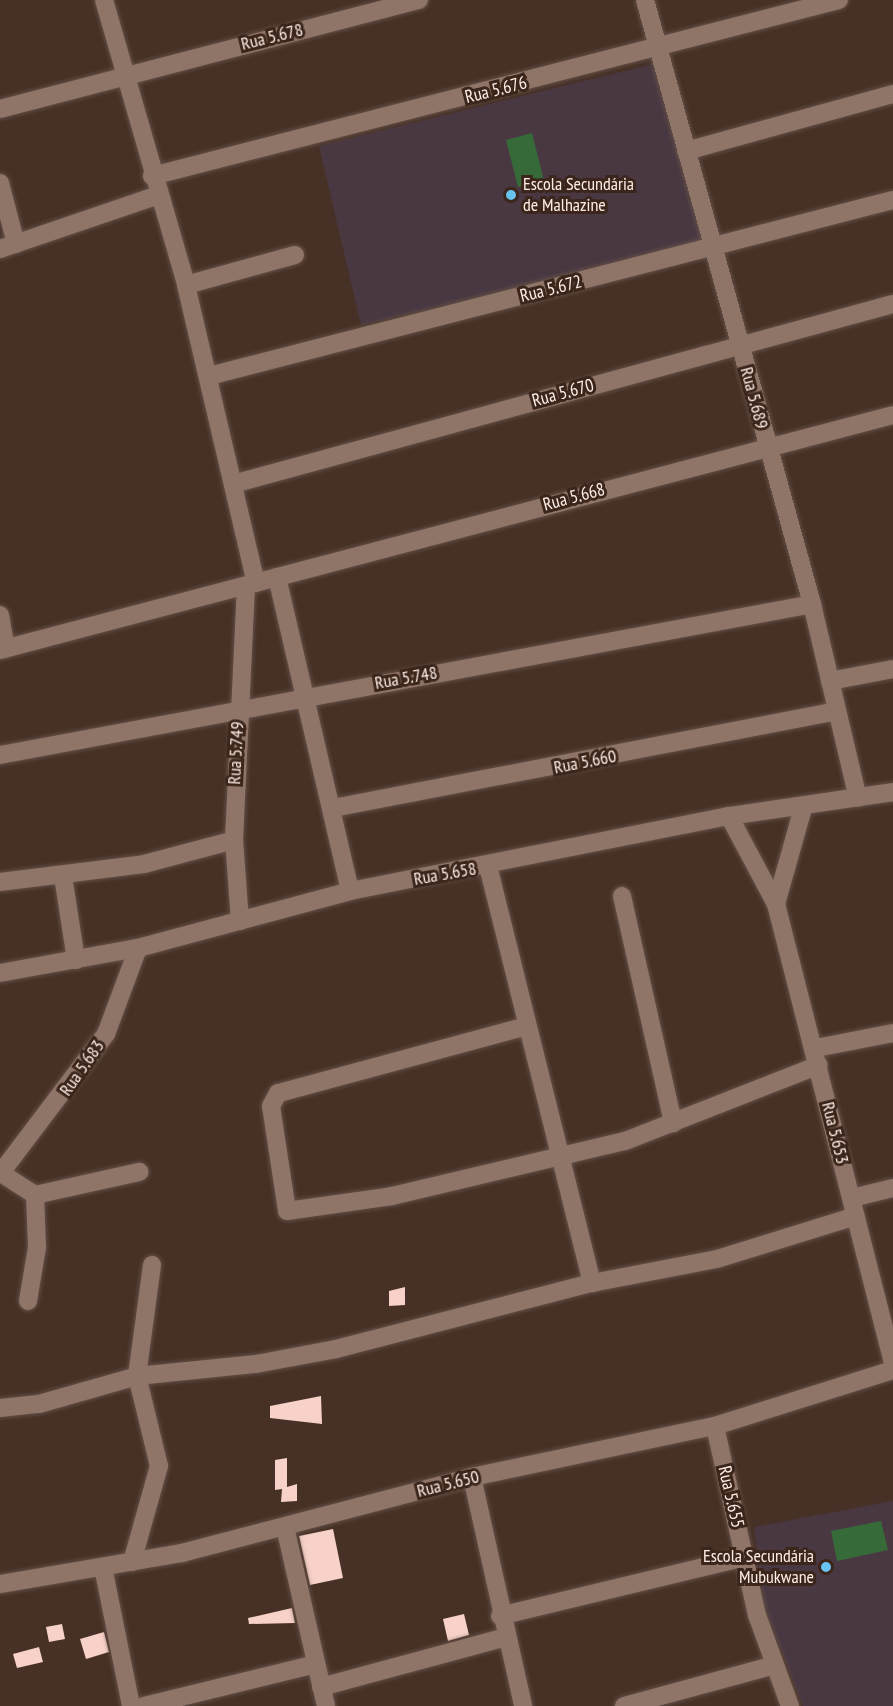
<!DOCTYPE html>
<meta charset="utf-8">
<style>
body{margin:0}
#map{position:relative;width:893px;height:1706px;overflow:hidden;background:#473025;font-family:"PT Sans Narrow",sans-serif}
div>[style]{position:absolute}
.education>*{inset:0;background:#493842}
.green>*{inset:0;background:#366b39}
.building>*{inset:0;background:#f8d2c9}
.roads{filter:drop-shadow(0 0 2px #634f46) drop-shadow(0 0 2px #634f46)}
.street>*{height:18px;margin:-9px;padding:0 9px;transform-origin:9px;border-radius:9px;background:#8f7568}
.dots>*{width:16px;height:16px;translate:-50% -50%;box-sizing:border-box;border:3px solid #3c261b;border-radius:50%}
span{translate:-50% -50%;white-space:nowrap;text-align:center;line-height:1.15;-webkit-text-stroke:6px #3c261b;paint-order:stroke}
.street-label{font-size:18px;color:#ffefe8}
.poi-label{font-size:18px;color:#ffefe8}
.left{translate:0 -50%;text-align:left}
.right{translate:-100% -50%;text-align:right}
</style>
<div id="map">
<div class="education">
<i style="clip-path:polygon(657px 63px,705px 245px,361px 325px,319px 146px)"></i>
<i style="clip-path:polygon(893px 1501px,893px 1706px,803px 1706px,764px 1606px,754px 1527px)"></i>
</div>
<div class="green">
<i style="clip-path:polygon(532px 133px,544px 181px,518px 187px,506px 140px)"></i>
<i style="clip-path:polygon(881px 1521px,888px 1550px,837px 1561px,831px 1531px)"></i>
</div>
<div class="building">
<i style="clip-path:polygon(405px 1287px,405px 1305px,389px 1306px,389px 1291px)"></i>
<i style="clip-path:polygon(321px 1396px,322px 1424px,270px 1418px,270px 1406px)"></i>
<i style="clip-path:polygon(287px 1458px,287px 1487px,297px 1484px,297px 1501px,281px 1502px,282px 1489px,275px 1490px,275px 1460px)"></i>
<i style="clip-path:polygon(333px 1529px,343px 1578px,310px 1585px,299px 1536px)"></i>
<i style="clip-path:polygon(292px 1608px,295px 1623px,249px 1624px,248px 1618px)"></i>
<i style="clip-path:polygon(464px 1614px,469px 1635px,448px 1641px,443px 1619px)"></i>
<i style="clip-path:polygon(62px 1624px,65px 1639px,49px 1642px,46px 1627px)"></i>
<i style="clip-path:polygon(104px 1632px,109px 1652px,86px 1659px,80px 1639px)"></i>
<i style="clip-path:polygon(39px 1647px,43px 1662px,17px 1668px,13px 1654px)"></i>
</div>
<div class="roads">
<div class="street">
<i style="left:104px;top:0;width:297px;rotate:73.9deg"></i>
<i style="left:186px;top:285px;width:306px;rotate:76.8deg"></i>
<i style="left:645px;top:0;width:627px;rotate:74.54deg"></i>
<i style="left:812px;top:604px;width:199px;rotate:76.7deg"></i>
<i style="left:0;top:109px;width:433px;rotate:-14.6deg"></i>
<i style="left:686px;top:151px;width:215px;rotate:-15.4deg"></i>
<i style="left:152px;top:176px;width:709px;rotate:-14.37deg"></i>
<i style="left:0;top:183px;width:63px;rotate:75.3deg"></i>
<i style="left:0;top:249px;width:168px;rotate:-18.8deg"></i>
<i style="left:186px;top:285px;width:113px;rotate:-15.4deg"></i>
<i style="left:209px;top:376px;width:706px;rotate:-14.43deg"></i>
<i style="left:233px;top:484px;width:684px;rotate:-15.26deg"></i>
<i style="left:277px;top:577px;width:322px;rotate:76.9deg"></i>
<i style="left:0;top:615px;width:34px;rotate:80deg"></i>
<i style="left:0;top:650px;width:923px;rotate:-14.74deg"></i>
<i style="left:830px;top:681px;width:64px;rotate:-10.8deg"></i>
<i style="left:0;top:755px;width:826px;rotate:-10.53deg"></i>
<i style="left:333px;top:808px;width:513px;rotate:-10.89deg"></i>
<i style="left:729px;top:816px;width:100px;rotate:61.9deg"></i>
<i style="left:776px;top:904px;width:473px;rotate:75.7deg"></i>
<i style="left:488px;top:866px;width:430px;rotate:76deg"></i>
<i style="left:63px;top:876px;width:85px;rotate:81.2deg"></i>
<i style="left:0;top:882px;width:145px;rotate:-7.1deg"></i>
<i style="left:144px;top:864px;width:93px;rotate:-14.9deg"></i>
<i style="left:622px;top:896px;width:233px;rotate:77.3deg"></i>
<i style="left:776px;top:904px;width:100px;rotate:-74.3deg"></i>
<i style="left:240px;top:921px;width:81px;rotate:-94.2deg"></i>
<i style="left:234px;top:840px;width:254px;rotate:-87.3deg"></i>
<i style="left:0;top:973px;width:140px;rotate:-10.3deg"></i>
<i style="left:138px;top:948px;width:220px;rotate:-15deg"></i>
<i style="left:350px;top:891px;width:386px;rotate:-11.2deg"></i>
<i style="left:729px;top:816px;width:166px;rotate:-8.3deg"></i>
<i style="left:527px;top:1026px;width:258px;rotate:164.9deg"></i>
<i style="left:278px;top:1093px;width:15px;rotate:118deg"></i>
<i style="left:271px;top:1106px;width:106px;rotate:81.3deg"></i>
<i style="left:287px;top:1211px;width:106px;rotate:-8.1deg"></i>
<i style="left:392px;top:1196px;width:239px;rotate:-13.3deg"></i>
<i style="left:625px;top:1141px;width:208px;rotate:-21.4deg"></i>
<i style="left:816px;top:1048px;width:78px;rotate:-11deg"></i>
<i style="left:1px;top:1173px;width:40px;rotate:32.9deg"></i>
<i style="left:35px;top:1195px;width:107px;rotate:-12.5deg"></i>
<i style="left:0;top:1174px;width:176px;rotate:-52.9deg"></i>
<i style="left:106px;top:1034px;width:92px;rotate:-69.6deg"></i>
<i style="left:852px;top:1198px;width:42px;rotate:-13.7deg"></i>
<i style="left:28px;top:1301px;width:55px;rotate:-80.5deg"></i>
<i style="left:37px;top:1247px;width:52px;rotate:-92.2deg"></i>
<i style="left:0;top:1408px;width:39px;rotate:-6deg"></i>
<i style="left:39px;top:1404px;width:102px;rotate:-15.9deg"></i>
<i style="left:137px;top:1376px;width:120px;rotate:-5.8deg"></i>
<i style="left:256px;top:1364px;width:81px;rotate:-10.6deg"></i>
<i style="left:336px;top:1349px;width:264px;rotate:-14.5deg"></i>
<i style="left:592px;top:1283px;width:127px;rotate:-10.9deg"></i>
<i style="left:717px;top:1259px;width:145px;rotate:-17.2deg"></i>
<i style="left:715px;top:1426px;width:194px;rotate:77.5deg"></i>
<i style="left:757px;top:1615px;width:97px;rotate:70.1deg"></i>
<i style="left:472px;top:1477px;width:235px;rotate:77.4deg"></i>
<i style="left:285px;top:1527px;width:184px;rotate:77.1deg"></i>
<i style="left:132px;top:1562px;width:100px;rotate:-74.3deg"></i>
<i style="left:159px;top:1466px;width:93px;rotate:-103.7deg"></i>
<i style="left:137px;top:1376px;width:112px;rotate:-82.3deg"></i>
<i style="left:103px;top:1567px;width:142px;rotate:78.6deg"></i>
<i style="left:0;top:1584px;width:185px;rotate:-9.7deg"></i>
<i style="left:182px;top:1553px;width:300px;rotate:-14.7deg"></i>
<i style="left:472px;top:1477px;width:248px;rotate:-11.9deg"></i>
<i style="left:715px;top:1426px;width:187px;rotate:-17.5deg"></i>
<i style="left:500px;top:1616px;width:252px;rotate:-13.5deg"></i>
<i style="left:321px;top:1687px;width:192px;rotate:-15.1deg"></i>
<i style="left:144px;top:1706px;width:177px;rotate:-13.7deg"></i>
<i style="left:624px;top:1706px;width:156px;rotate:-15.2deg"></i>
</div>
</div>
<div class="dots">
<i style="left:511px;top:195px;background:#69c3f1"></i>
<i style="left:826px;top:1567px;background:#69c3f1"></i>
</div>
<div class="street-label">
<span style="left:272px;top:37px;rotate:-14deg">Rua 5.678</span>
<span style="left:496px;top:90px;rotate:-14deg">Rua 5.676</span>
<span style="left:551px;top:289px;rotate:-14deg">Rua 5.672</span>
<span style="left:563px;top:393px;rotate:-15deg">Rua 5.670</span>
<span style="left:754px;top:398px;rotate:75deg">Rua 5.689</span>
<span style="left:574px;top:497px;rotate:-15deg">Rua 5.668</span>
<span style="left:406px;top:678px;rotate:-10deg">Rua 5.748</span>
<span style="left:236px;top:753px;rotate:-87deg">Rua 5.749</span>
<span style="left:585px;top:762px;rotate:-11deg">Rua 5.660</span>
<span style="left:445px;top:874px;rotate:-10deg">Rua 5.658</span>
<span style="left:82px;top:1068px;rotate:-55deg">Rua 5.683</span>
<span style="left:835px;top:1133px;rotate:76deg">Rua 5.653</span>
<span style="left:448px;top:1484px;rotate:-14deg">Rua 5.650</span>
<span style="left:731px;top:1497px;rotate:77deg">Rua 5.655</span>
</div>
<div class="poi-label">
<span class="left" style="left:523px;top:195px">Escola Secundária<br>de Malhazine</span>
<span class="right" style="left:814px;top:1567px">Escola Secundária<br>Mubukwane</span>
</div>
</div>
